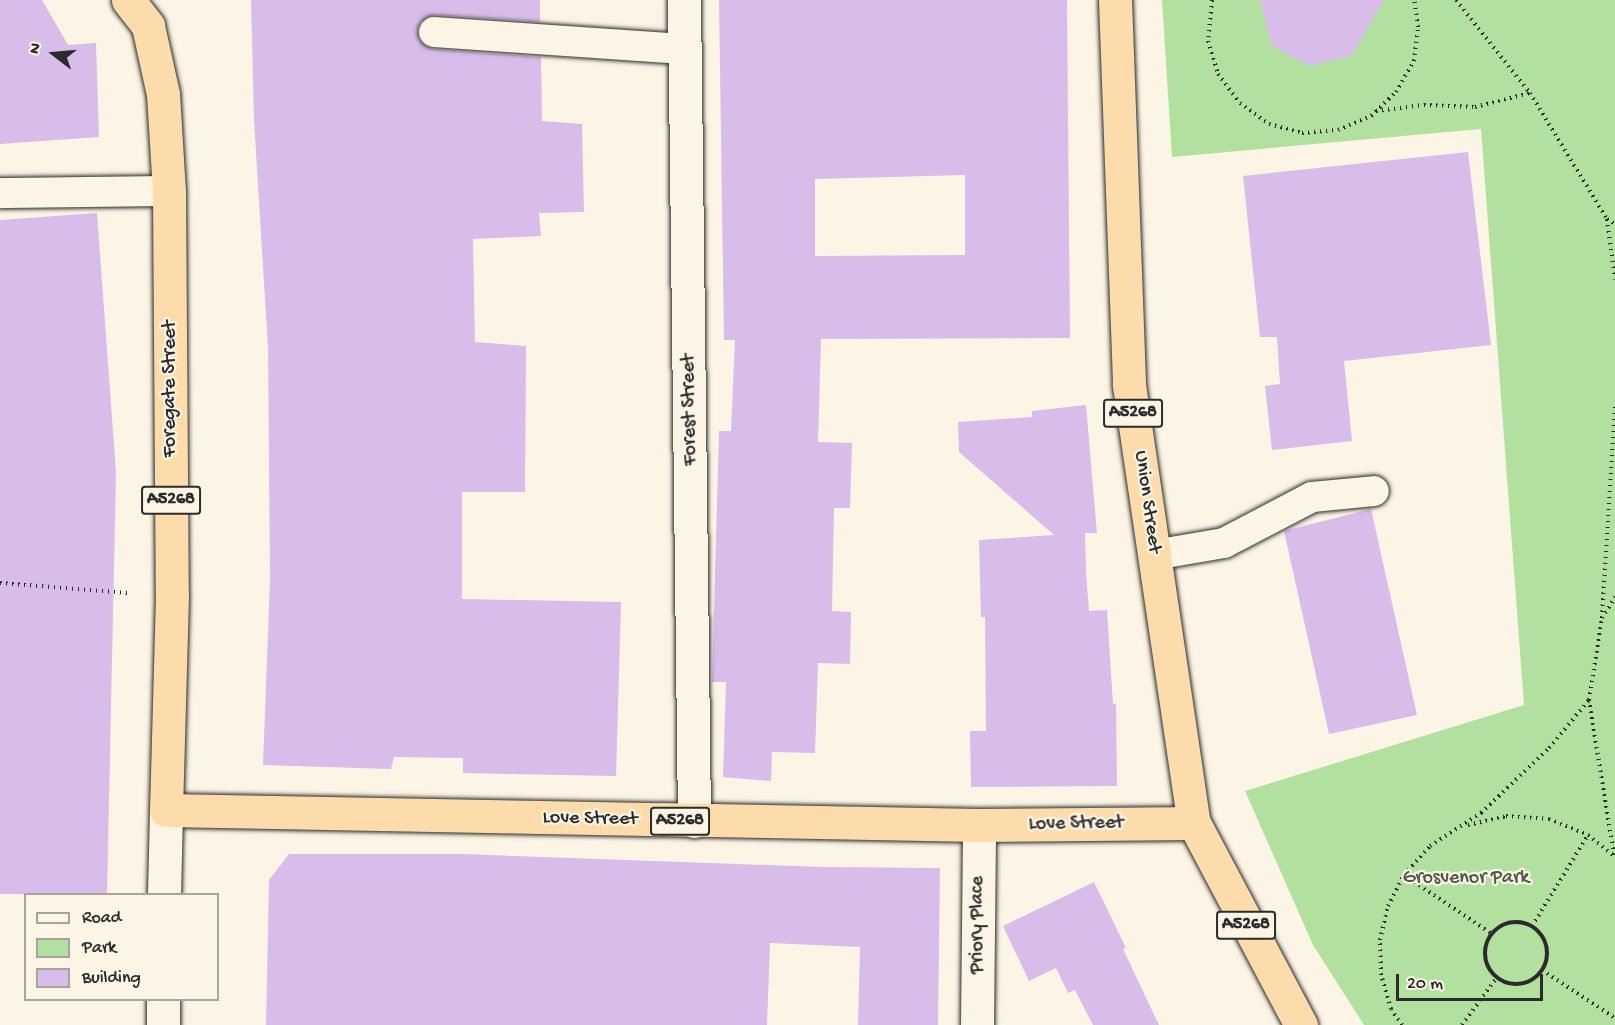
<!DOCTYPE html>
<style>
body{margin:0}
#map{position:relative;width:1615px;height:1025px;overflow:hidden;background:#fcf5e5;font-family:"Gochi Hand",sans-serif}
div>[style]{position:absolute}
.green>*{inset:0;background:#b2e09f}
.building>*{inset:0;background:#d8bcea}
.path>*{height:4px;margin-top:-2px;transform-origin:0;background:repeating-linear-gradient(90deg,#2b2b2b 0 1.5px,transparent 0 6px)}
.path>.ring{margin:-2px;padding:0;box-sizing:content-box;background:none;border:4px solid #2b2b2b;border-radius:50%}
.roads{filter:drop-shadow(0 0 2px #2b2b2b) drop-shadow(0 0 2px #2b2b2b)}
.lane>*{height:30px;margin:-15px;padding:0 15px;transform-origin:15px;border-radius:15px;background:#fcf5e5}
.street>*{height:33px;margin:-16.5px;padding:0 16.5px;transform-origin:16.5px;border-radius:16.5px;background:#fcf5e5}
.highway>*{height:33px;margin:-16.5px;padding:0 16.5px;transform-origin:16.5px;border-radius:16.5px;background:#fddcac}
span{translate:-50% -50%;white-space:nowrap;text-align:center;line-height:1.15;-webkit-text-stroke:4.5px #fcf5e5;paint-order:stroke}
.shield-label span{padding:2px 4px;background:#fcf5e5;border:2px solid;border-radius:4px;-webkit-text-stroke-width:0}
.shield-label{font-size:18px;color:#2b2b2b;font-weight:700}
.street-label{font-size:20px;color:#2b2b2b}
.park-label{font-size:20px;color:#4d5848}
.legend{position:absolute;left:24px;top:893px;width:195px;height:108px;box-sizing:border-box;background:#fcf5e5;border:2px solid #a8a49b;margin:0;padding:8px 10px;list-style:none;font-size:18px;color:#2b2b2b}
.legend li{display:flex;align-items:center;gap:12px;height:30px}
.legend b{width:30px;border:2px solid #a8a49b}
.north{position:absolute;left:24px;top:24px;width:60px;height:60px;-webkit-text-stroke:4px #fcf5e5;paint-order:stroke;rotate:286deg;font-size:16px;font-weight:700;line-height:24px;text-align:center;color:#2b2b2b}
.north::after{content:'';display:block;margin:auto;width:21px;height:27px;background:#2b2b2b;clip-path:polygon(50% 0,100% 100%,50% 72%,0 100%)}
.scale{position:absolute;left:1396px;top:974px;width:147px;height:27px;box-sizing:border-box;border:3px solid #2b2b2b;border-top:0;padding-left:8px;font-size:18px;line-height:21px;white-space:nowrap;color:#2b2b2b;-webkit-text-stroke:4px #fcf5e5;paint-order:stroke}
</style>
<div id="map">
<div class="green">
<i style="clip-path:polygon(1162px 0,1615px 0,1615px 1025px,1364px 1025px,1313px 945px,1245px 791px,1524px 705px,1481px 129px,1172px 157px)"></i>
</div>
<div class="building">
<i style="clip-path:polygon(0 0,42px 0,68px 45px,96px 43px,99px 137px,0 144px)"></i>
<i style="clip-path:polygon(251px 0,540px 0,540px 22px,435px 15px,420px 22px,417px 30px,419px 40px,432px 49px,541px 57px,542px 121px,582px 124px,584px 212px,539px 213px,541px 236px,473px 239px,475px 342px,526px 346px,525px 492px,462px 492px,462px 599px,621px 602px,616px 776px,463px 773px,463px 758px,394px 757px,391px 769px,263px 765px,270px 580px,268px 348px,254px 120px)"></i>
<i style="clip-path:polygon(evenodd,719px 0,1067px 0,1070px 338px,821px 339px,818px 442px,852px 443px,850px 508px,834px 508px,832px 611px,851px 612px,850px 664px,818px 663px,815px 753px,772px 752px,771px 781px,723px 777px,726px 682px,712px 682px,719px 431px,731px 431px,735px 340px,724px 340px,719px 0,965px 175px,965px 255px,815px 256px,815px 179px,965px 175px)"></i>
<i style="clip-path:polygon(1260px 0,1384px 0,1352px 55px,1310px 66px,1272px 46px)"></i>
<i style="clip-path:polygon(1468px 152px,1491px 345px,1344px 361px,1352px 441px,1272px 450px,1265px 386px,1280px 384px,1277px 337px,1260px 337px,1243px 176px)"></i>
<i style="clip-path:polygon(97px 213px,116px 473px,107px 894px,0 894px,0 220px)"></i>
<i style="clip-path:polygon(1086px 405px,1097px 533px,1085px 533px,1086px 572px,1089px 611px,1107px 610px,1113px 704px,1116px 704px,1117px 786px,971px 787px,970px 731px,986px 731px,985px 617px,981px 617px,979px 540px,1054px 535px,959px 452px,958px 422px,1032px 417px,1032px 411px)"></i>
<i style="clip-path:polygon(1371px 509px,1417px 715px,1329px 734px,1284px 531px)"></i>
<i style="clip-path:polygon(289px 854px,463px 854px,821px 867px,940px 868px,938px 1025px,858px 1025px,860px 947px,770px 943px,767px 1025px,266px 1025px,269px 880px)"></i>
<i style="clip-path:polygon(1094px 882px,1126px 948px,1123px 949px,1159px 1025px,1093px 1025px,1075px 990px,1068px 993px,1056px 968px,1029px 981px,1003px 926px)"></i>
</div>
<div class="path">
<i style="left:1212px;top:0;width:41px;rotate:95.6deg"></i>
<i style="left:1208px;top:41px;width:34px;rotate:73deg"></i>
<i style="left:1218px;top:74px;width:36px;rotate:53deg"></i>
<i style="left:1240px;top:103px;width:36px;rotate:36deg"></i>
<i style="left:1269px;top:124px;width:34px;rotate:15deg"></i>
<i style="left:1302px;top:133px;width:36px;rotate:-5deg"></i>
<i style="left:1338px;top:130px;width:36px;rotate:-23deg"></i>
<i style="left:1371px;top:116px;width:35px;rotate:-44deg"></i>
<i style="left:1396px;top:92px;width:36px;rotate:-60deg"></i>
<i style="left:1414px;top:61px;width:34px;rotate:-83deg"></i>
<i style="left:1418px;top:27px;width:27px;rotate:-98deg"></i>
<i style="left:1456px;top:0;width:119px;rotate:51.5deg"></i>
<i style="left:1530px;top:93px;width:148px;rotate:58.6deg"></i>
<i style="left:1607px;top:219px;width:61px;rotate:82.4deg"></i>
<i style="left:1376px;top:111px;width:48px;rotate:-7.1deg"></i>
<i style="left:1424px;top:105px;width:51px;rotate:2.2deg"></i>
<i style="left:1475px;top:107px;width:57px;rotate:-14.3deg"></i>
<i style="left:1607px;top:219px;width:9px;rotate:32deg"></i>
<i style="left:0;top:583px;width:129px;rotate:4.4deg"></i>
<i style="left:1602px;top:618px;width:25px;rotate:-58deg"></i>
<i style="left:1468px;top:825px;width:39px;rotate:-13deg"></i>
<i style="left:1506px;top:816px;width:43px;rotate:4deg"></i>
<i style="left:1549px;top:819px;width:42px;rotate:22.3deg"></i>
<i style="left:1588px;top:835px;width:33px;rotate:39deg"></i>
<i style="left:1614px;top:855px;width:157px;rotate:-99.2deg"></i>
<i style="left:1589px;top:700px;width:83px;rotate:-81deg"></i>
<i style="left:1602px;top:618px;width:213px;rotate:-86.5deg"></i>
<i style="left:1404px;top:875px;width:106px;rotate:33.8deg"></i>
<i class="ring" style="left:1485px;top:922px;width:58px;height:58px"></i>
<i style="left:1532px;top:926px;width:107px;rotate:-58.4deg"></i>
<i style="left:1542px;top:970px;width:87px;rotate:33.3deg"></i>
<i style="left:1402px;top:1025px;width:19px;rotate:-125deg"></i>
<i style="left:1391px;top:1009px;width:35px;rotate:-106deg"></i>
<i style="left:1381px;top:975px;width:35px;rotate:-92deg"></i>
<i style="left:1380px;top:940px;width:35px;rotate:-77deg"></i>
<i style="left:1388px;top:906px;width:35px;rotate:-63deg"></i>
<i style="left:1404px;top:875px;width:39px;rotate:-48deg"></i>
<i style="left:1430px;top:846px;width:61px;rotate:-32.9deg"></i>
<i style="left:1481px;top:813px;width:94px;rotate:-43.7deg"></i>
<i style="left:1549px;top:748px;width:62px;rotate:-50.2deg"></i>
<i style="left:1462px;top:1025px;width:59px;rotate:-53.9deg"></i>
</div>
<div class="roads">
<div class="lane">
<i style="left:434px;top:32px;width:253px;rotate:3.9deg"></i>
<i style="left:0;top:193px;width:169px;rotate:-0.7deg"></i>
<i style="left:1154px;top:555px;width:71px;rotate:-9.7deg"></i>
<i style="left:1224px;top:543px;width:99px;rotate:-27.6deg"></i>
<i style="left:1312px;top:497px;width:62px;rotate:-5.5deg"></i>
</div>
<div class="street">
<i style="left:684px;top:0;width:821px;rotate:89.3deg"></i>
<i style="left:164px;top:894px;width:84px;rotate:-88.6deg"></i>
<i style="left:163px;top:1025px;width:25px;rotate:-90deg"></i>
<i style="left:977px;top:1025px;width:200px;rotate:-89.4deg"></i>
</div>
<div class="highway">
<i style="left:128px;top:0;width:33px;rotate:52deg"></i>
<i style="left:148px;top:26px;width:70px;rotate:77.6deg"></i>
<i style="left:163px;top:94px;width:97px;rotate:86.5deg"></i>
<i style="left:169px;top:191px;width:405px;rotate:89.6deg"></i>
<i style="left:172px;top:596px;width:214px;rotate:91.6deg"></i>
<i style="left:166px;top:810px;width:813px;rotate:1.06deg"></i>
<i style="left:979px;top:825px;width:215px;rotate:-0.5deg"></i>
<i style="left:1115px;top:0;width:385px;rotate:87.9deg"></i>
<i style="left:1129px;top:385px;width:443px;rotate:81.6deg"></i>
<i style="left:1194px;top:823px;width:229px;rotate:62.1deg"></i>
</div>
</div>
<div class="shield-label">
<span style="left:1133px;top:413px">A5268</span>
<span style="left:171px;top:500px">A5268</span>
<span style="left:680px;top:821px">A5268</span>
<span style="left:1246px;top:925px">A5268</span>
</div>
<div class="street-label">
<span style="left:170px;top:389px;rotate:-90deg">Foregate Street</span>
<span style="left:690px;top:410px;rotate:-91deg">Forest Street</span>
<span style="left:1147px;top:502px;rotate:82deg">Union Street</span>
<span style="left:590px;top:819px;rotate:1deg">Love Street</span>
<span style="left:1076px;top:824px;rotate:-1deg">Love Street</span>
<span style="left:978px;top:925px;rotate:-90deg">Priory Place</span>
</div>
<div class="park-label">
<span style="left:1466px;top:878px">Grosvenor Park</span>
</div>
<ul class="legend">
<li><b style="height:8px;background:#fcf5e5"></b>Road</li>
<li><b style="height:16px;background:#b2e09f"></b>Park</li>
<li><b style="height:16px;background:#d8bcea"></b>Building</li>
</ul>
<div class="north">N</div>
<div class="scale">20 m</div>
</div>
